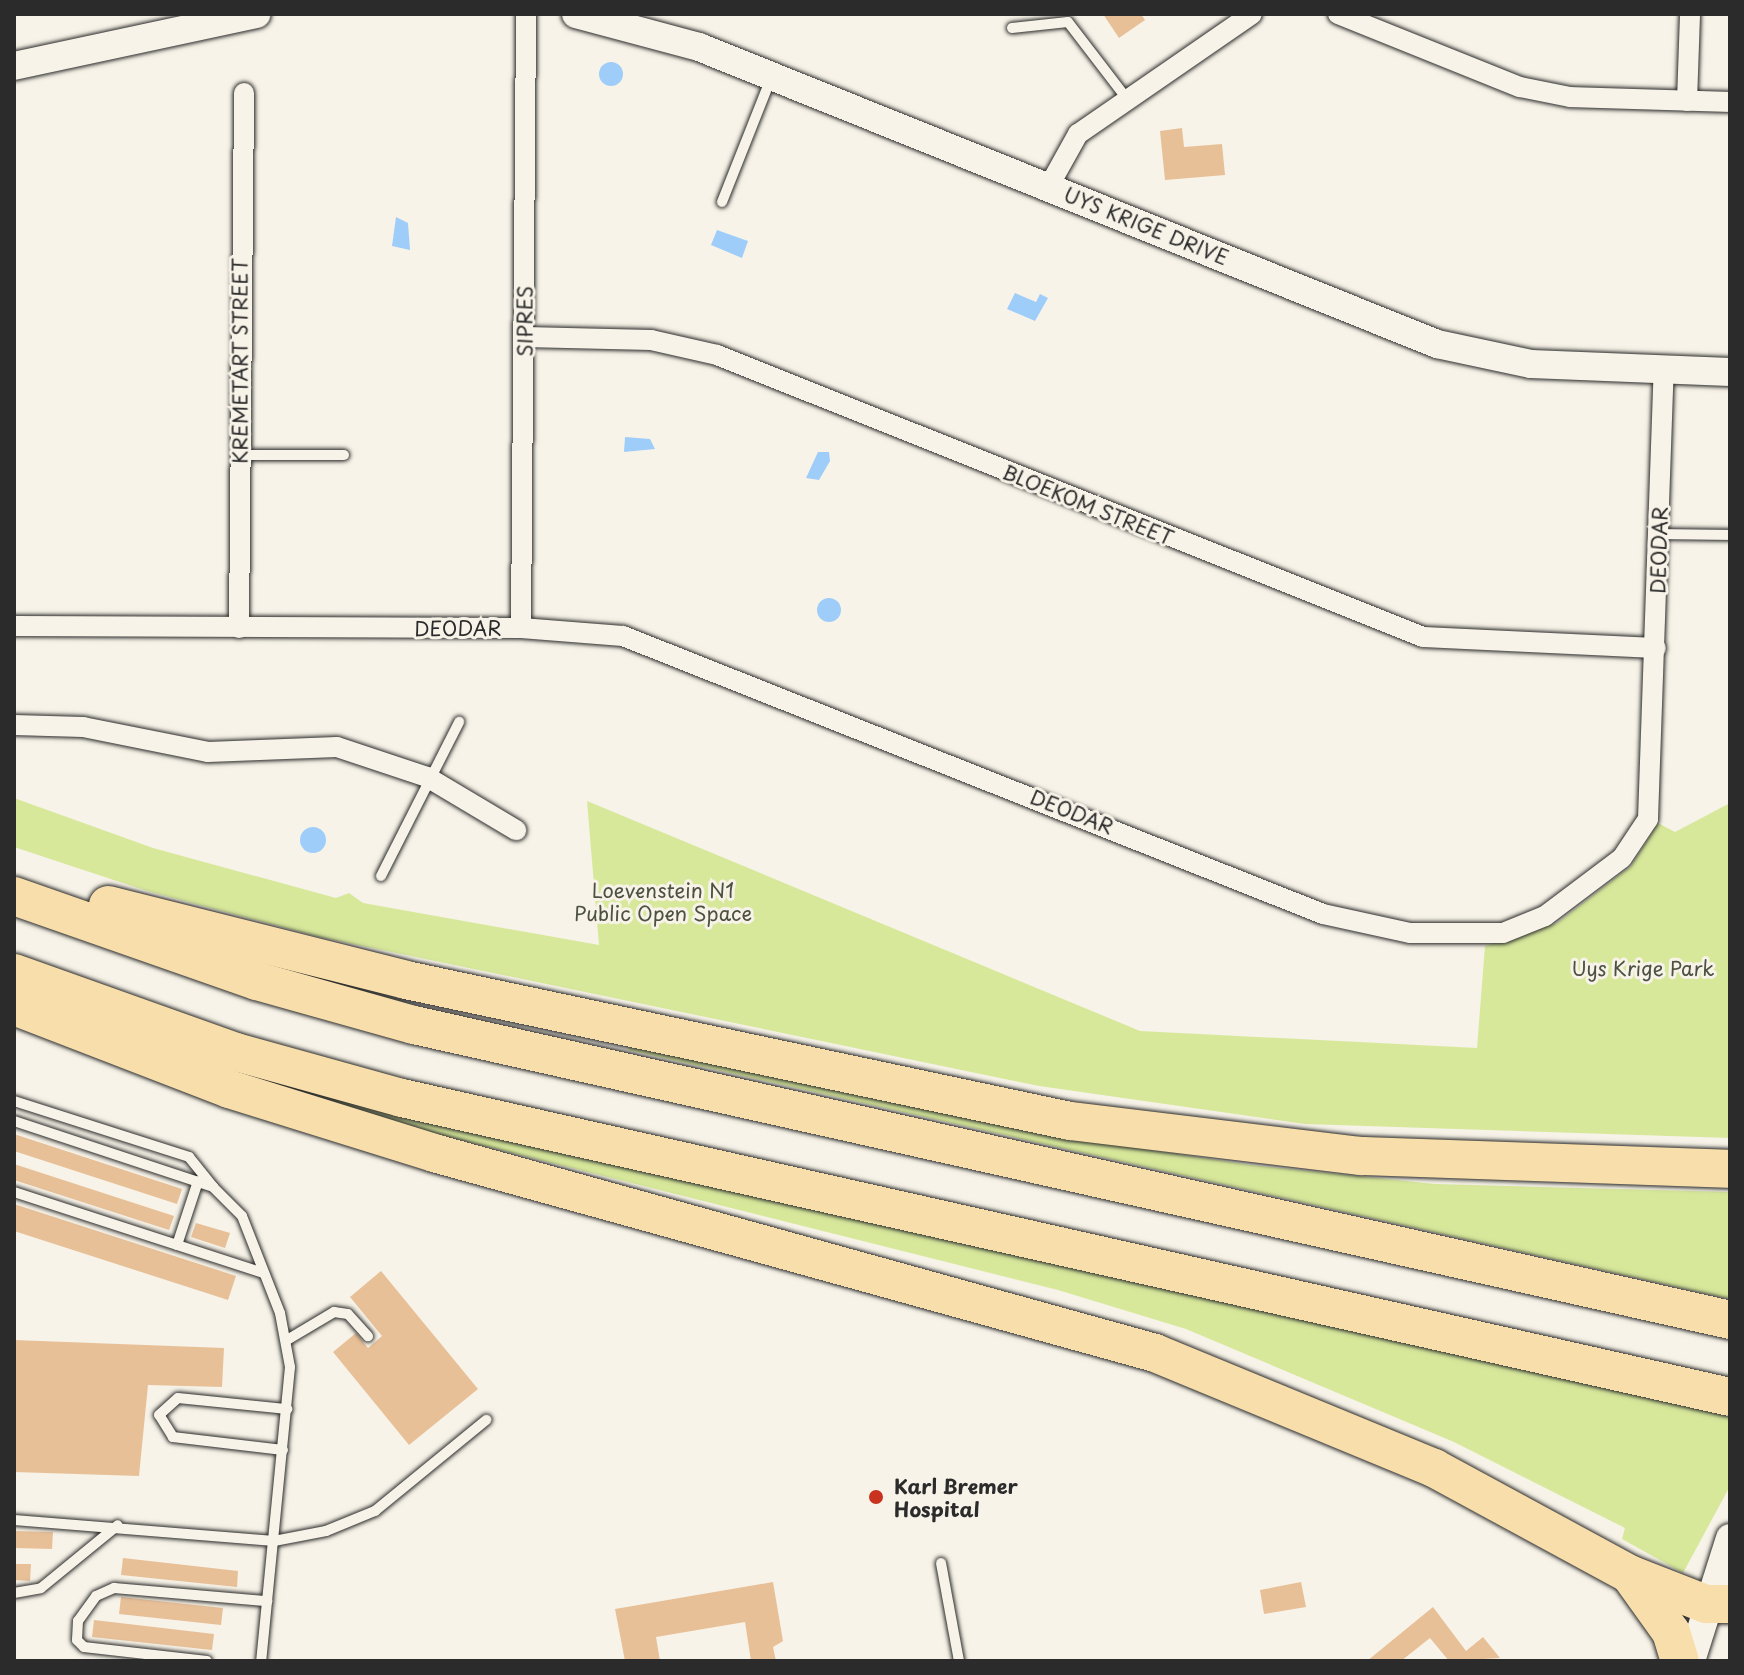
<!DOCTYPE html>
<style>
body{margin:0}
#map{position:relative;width:1744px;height:1675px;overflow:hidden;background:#f7f3e8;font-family:"Playpen Sans",sans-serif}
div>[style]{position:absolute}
.green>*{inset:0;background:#d7e89b}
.water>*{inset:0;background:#9fcdfa}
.round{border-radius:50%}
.building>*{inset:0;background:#e8c098}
.roads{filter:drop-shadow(0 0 2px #2b2b2b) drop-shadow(0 0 2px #2b2b2b)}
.lane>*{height:10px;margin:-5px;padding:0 5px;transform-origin:5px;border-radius:5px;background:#f7f3e8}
.street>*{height:20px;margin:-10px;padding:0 10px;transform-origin:10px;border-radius:10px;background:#f7f3e8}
.secondary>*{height:28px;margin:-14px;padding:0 14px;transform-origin:14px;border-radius:14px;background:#f7f3e8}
.highway>*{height:38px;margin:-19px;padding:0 19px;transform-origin:19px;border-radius:19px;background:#f8deab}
.dots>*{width:22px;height:22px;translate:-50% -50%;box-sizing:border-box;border:4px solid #f7f3e8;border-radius:50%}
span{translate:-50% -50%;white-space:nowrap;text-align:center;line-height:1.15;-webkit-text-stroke:6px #f7f3e8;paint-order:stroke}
.street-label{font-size:20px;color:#2b2b2b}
.park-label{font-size:20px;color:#4d5141}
.poi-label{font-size:20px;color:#2b2b2b;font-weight:700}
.left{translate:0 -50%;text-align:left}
.frame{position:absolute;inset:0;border:16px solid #2b2b2b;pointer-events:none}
</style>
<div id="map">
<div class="green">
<i style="clip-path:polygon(14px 798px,153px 848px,336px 898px,349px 893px,363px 903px,599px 945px,587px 801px,1140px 1031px,1477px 1048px,1485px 946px,1557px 923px,1631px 866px,1658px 823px,1675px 832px,1730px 803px,1730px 1138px,1305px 1124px,1039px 1086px,319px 937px,147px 891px,14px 847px)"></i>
<i style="clip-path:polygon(630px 1042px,1123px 1146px,1251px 1165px,1435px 1184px,1730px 1192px,1730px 1299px,628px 1050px)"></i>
<i style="clip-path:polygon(183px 1053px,412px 1118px,1730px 1416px,1730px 1486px,1683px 1573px,1622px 1539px,1625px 1528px,1454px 1442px,1186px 1329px,1058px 1290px,389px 1122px)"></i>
</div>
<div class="water">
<i class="round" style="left:599px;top:62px;width:24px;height:24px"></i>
<i style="clip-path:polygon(396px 217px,408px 223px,410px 250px,392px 246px)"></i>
<i style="clip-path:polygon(717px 230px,748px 241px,742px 258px,711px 245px)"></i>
<i style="clip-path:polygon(1015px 293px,1036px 302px,1040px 294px,1048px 298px,1035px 321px,1007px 309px)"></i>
<i style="clip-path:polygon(625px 437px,650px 439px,655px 449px,624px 452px)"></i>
<i style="clip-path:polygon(818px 452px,829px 452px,830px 461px,819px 480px,806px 478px)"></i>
<i class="round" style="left:817px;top:598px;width:24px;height:24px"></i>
<i class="round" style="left:300px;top:827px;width:26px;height:26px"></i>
</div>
<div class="building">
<i style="clip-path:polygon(1103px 14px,1141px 14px,1145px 20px,1119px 38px)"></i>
<i style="clip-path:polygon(1182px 128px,1184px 147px,1222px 144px,1225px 175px,1165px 180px,1160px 131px)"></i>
<i style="clip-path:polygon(14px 1134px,182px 1189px,177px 1204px,14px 1151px)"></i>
<i style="clip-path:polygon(14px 1164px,174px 1216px,169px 1230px,14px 1180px)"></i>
<i style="clip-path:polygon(14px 1204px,236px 1276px,228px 1300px,14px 1231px)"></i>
<i style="clip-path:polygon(196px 1223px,230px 1233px,225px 1248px,191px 1237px)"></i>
<i style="clip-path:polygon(381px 1271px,478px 1389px,409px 1445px,333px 1352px,356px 1333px,368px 1348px,382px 1336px,350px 1297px)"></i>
<i style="clip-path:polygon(14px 1340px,224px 1348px,222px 1387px,148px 1385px,139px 1476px,14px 1472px)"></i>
<i style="clip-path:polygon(14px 1531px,53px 1532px,52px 1549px,14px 1548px)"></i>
<i style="clip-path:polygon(123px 1558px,238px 1571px,237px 1587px,121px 1575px)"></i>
<i style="clip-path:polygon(14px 1564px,31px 1564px,30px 1581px,14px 1580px)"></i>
<i style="clip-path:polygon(773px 1582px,783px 1641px,773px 1647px,776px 1661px,751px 1661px,745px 1622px,656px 1637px,660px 1661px,625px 1661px,615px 1609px)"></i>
<i style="clip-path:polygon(1301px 1582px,1306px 1607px,1264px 1614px,1260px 1590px)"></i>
<i style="clip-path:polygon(121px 1597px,223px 1608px,221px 1625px,119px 1614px)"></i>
<i style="clip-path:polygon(1433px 1607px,1466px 1651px,1483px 1637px,1500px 1658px,1449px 1661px,1430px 1638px,1401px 1661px,1367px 1661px)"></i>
<i style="clip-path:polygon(94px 1620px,214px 1634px,212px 1650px,92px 1637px)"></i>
</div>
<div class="roads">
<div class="lane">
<i style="left:1012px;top:28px;width:56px;rotate:-6.1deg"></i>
<i style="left:1068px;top:22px;width:97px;rotate:52.5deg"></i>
<i style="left:722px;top:202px;width:133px;rotate:-68.4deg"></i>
<i style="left:239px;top:455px;width:105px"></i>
<i style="left:1660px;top:534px;width:70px;rotate:0.8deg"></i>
<i style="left:381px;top:876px;width:173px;rotate:-63.1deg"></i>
<i style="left:14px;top:1101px;width:184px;rotate:17.7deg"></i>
<i style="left:189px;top:1157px;width:38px;rotate:51deg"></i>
<i style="left:14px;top:1121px;width:210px;rotate:18.3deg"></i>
<i style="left:213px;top:1187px;width:41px;rotate:45deg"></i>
<i style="left:242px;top:1216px;width:104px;rotate:68.6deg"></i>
<i style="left:280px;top:1313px;width:55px;rotate:79.5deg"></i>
<i style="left:290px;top:1367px;width:295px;rotate:95.6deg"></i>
<i style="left:14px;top:1192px;width:263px;rotate:18deg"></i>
<i style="left:177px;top:1245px;width:67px;rotate:-71.8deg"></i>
<i style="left:287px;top:1340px;width:55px;rotate:-30.8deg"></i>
<i style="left:334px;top:1312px;width:14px;rotate:8deg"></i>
<i style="left:348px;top:1314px;width:30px;rotate:48deg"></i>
<i style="left:283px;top:1450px;width:111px;rotate:-173.3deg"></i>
<i style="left:173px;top:1437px;width:26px;rotate:-122deg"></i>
<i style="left:159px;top:1415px;width:25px;rotate:-42deg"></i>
<i style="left:178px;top:1398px;width:110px;rotate:5.8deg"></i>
<i style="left:14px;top:1520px;width:261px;rotate:4.6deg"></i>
<i style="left:274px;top:1541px;width:53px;rotate:-10.9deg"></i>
<i style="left:326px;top:1531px;width:53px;rotate:-22.2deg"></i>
<i style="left:375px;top:1511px;width:144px;rotate:-39.3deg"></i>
<i style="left:941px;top:1563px;width:100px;rotate:79.6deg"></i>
<i style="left:14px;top:1593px;width:27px;rotate:-10deg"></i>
<i style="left:41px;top:1588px;width:99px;rotate:-39.3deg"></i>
<i style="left:207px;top:1661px;width:124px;rotate:-173.5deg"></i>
<i style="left:84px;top:1647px;width:10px;rotate:-135deg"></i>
<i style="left:77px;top:1640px;width:19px;rotate:-87deg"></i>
<i style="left:78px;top:1621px;width:31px;rotate:-54deg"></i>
<i style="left:96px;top:1596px;width:20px;rotate:-24deg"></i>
<i style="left:114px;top:1588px;width:154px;rotate:4.9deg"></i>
</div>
<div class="street">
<i style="left:1338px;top:14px;width:196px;rotate:21.9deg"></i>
<i style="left:1520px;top:87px;width:51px;rotate:11.3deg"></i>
<i style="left:1570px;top:97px;width:160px;rotate:1.8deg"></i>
<i style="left:1687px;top:101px;width:87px;rotate:-88deg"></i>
<i style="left:1049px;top:186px;width:60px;rotate:-60.9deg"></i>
<i style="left:1078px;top:134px;width:211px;rotate:-34.6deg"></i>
<i style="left:525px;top:337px;width:126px;rotate:1.4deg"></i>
<i style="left:651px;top:340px;width:68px;rotate:12.8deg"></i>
<i style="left:717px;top:355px;width:760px;rotate:21.77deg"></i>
<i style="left:1423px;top:637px;width:233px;rotate:2.7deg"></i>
<i style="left:14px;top:626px;width:507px;rotate:0.23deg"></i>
<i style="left:521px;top:628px;width:102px;rotate:4.5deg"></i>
<i style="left:623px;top:636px;width:753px;rotate:21.66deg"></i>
<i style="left:1323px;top:914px;width:89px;rotate:12.3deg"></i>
<i style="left:1410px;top:933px;width:93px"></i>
<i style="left:1503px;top:933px;width:45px;rotate:-22deg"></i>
<i style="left:1545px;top:916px;width:96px;rotate:-37deg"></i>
<i style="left:1622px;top:858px;width:47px;rotate:-56.3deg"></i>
<i style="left:1648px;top:819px;width:448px;rotate:-88deg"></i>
<i style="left:239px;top:628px;width:535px;rotate:-89.46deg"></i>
<i style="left:521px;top:628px;width:614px;rotate:-89.53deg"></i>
<i style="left:14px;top:725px;width:69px;rotate:1.7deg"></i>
<i style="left:83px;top:727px;width:127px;rotate:11.3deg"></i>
<i style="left:208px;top:752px;width:129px;rotate:-2.2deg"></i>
<i style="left:337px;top:747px;width:95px;rotate:18.4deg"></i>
<i style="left:427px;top:777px;width:104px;rotate:30.8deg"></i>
</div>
<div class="secondary">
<i style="left:576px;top:14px;width:127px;rotate:15deg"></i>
<i style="left:699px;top:47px;width:796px;rotate:21.92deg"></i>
<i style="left:1437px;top:344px;width:96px;rotate:12deg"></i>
<i style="left:1531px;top:364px;width:199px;rotate:2.3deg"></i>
<i style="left:14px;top:66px;width:248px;rotate:-12.1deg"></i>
<i style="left:1691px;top:1661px;width:129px;rotate:-72.4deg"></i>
</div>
<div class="highway">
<i style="left:14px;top:896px;width:257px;rotate:19.3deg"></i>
<i style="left:257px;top:981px;width:163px;rotate:15.7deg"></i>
<i style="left:414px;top:1025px;width:1349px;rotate:12.63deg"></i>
<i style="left:108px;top:905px;width:307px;rotate:14.1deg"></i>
<i style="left:406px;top:980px;width:679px;rotate:11.99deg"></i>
<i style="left:1070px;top:1121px;width:293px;rotate:6.9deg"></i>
<i style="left:1361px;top:1156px;width:369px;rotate:2deg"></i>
<i style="left:14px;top:973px;width:236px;rotate:19.6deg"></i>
<i style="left:236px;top:1052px;width:172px;rotate:15.5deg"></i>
<i style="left:402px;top:1098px;width:1361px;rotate:12.69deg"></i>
<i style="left:14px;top:1006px;width:230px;rotate:21.1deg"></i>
<i style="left:229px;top:1089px;width:215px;rotate:17.3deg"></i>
<i style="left:434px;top:1153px;width:748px;rotate:15.5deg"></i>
<i style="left:1155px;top:1353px;width:302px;rotate:22.4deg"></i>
<i style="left:1434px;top:1468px;width:222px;rotate:28.5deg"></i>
<i style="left:1629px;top:1574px;width:83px;rotate:21.3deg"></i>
<i style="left:1706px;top:1604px;width:24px"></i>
<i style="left:1630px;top:1575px;width:70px;rotate:54.3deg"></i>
<i style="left:1671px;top:1632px;width:30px;rotate:73deg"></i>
</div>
</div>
<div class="dots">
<i style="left:876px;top:1497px;background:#c8321e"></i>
</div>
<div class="street-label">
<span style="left:1146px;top:226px;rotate:22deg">UYS KRIGE DRIVE</span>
<span style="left:525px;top:321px;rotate:-90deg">SIPRES</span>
<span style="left:240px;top:361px;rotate:-90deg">KREMETART STREET</span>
<span style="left:1088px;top:505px;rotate:22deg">BLOEKOM STREET</span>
<span style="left:1659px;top:550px;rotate:-88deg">DEODAR</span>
<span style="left:458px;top:628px">DEODAR</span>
<span style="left:1072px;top:812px;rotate:22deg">DEODAR</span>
</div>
<div class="park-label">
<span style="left:663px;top:902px">Loevenstein N1<br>Public Open Space</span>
<span style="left:1643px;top:968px">Uys Krige Park</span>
</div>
<div class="poi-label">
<span class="left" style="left:894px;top:1498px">Karl Bremer<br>Hospital</span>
</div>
<div class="frame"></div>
</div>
